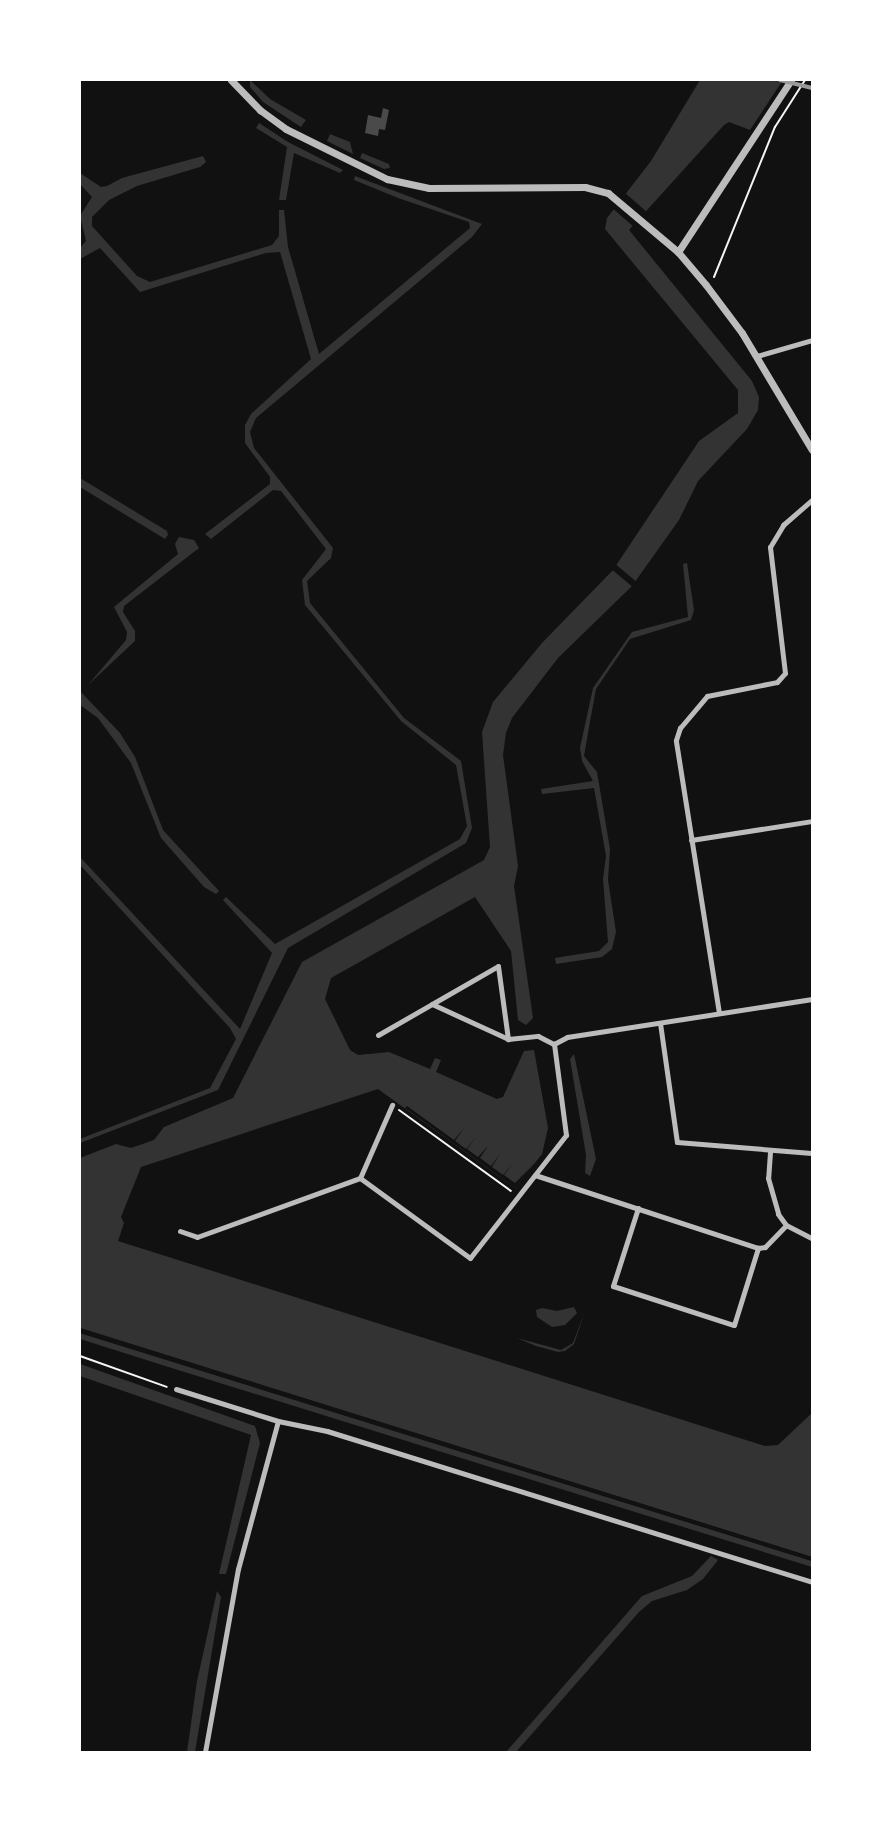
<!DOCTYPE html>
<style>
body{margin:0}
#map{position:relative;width:892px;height:1832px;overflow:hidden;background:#111;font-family:"Titillium Web",sans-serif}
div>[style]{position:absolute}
.water>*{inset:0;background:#333}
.pier>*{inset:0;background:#111}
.building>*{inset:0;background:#4a4a4a}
.path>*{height:2px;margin:-1px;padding:0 1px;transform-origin:1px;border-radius:1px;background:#f5f5f5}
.minor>*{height:5px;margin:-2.5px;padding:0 2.5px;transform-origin:2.5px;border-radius:2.5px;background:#bcbcbc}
.tertiary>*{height:7px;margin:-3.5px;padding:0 3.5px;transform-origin:3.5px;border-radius:3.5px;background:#bcbcbc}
.rail>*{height:4px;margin:-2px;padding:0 2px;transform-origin:2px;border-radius:2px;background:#9a9a9a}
span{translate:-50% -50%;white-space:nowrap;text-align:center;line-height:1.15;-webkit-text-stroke:6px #fff;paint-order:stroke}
.frame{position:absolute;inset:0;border:81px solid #fff;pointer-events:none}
</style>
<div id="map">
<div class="water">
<i style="clip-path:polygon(250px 80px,270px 99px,306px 120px,301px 127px,263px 102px,250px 87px)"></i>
<i style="clip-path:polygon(700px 80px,783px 80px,750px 130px,729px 122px,724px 125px,629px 230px,752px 381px,759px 397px,758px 410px,747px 429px,698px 481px,679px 520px,632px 586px,558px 658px,512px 718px,506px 733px,503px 755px,518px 866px,514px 886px,533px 1018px,526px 1025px,518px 1020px,511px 951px,475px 897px,331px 978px,325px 999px,350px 1050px,358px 1055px,389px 1052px,430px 1069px,435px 1058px,441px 1060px,436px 1072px,497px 1099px,503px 1097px,524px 1051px,534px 1050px,548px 1128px,542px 1154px,515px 1188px,378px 1089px,141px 1167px,121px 1217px,124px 1223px,118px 1241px,765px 1446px,778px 1445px,812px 1413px,812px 1557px,80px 1328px,80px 1158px,116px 1144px,131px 1148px,154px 1140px,164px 1127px,233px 1098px,302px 962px,484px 860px,490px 847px,482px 732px,493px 702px,542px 643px,613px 570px,699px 441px,738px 413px,738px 390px,605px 229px,607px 218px,651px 161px)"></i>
<i style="clip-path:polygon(259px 123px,288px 142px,343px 170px,340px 173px,294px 153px,286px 200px,279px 200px,287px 147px,256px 128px)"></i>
<i style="clip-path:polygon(330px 134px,350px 142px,353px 154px,327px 141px)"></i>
<i style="clip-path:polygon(362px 153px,389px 164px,390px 168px,384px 169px,360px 158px)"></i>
<i style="clip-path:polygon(203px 156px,206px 162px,200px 167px,137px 186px,109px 200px,92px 217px,92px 226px,137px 276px,150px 282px,272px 245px,279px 236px,279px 210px,284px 210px,288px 247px,319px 354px,470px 228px,469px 222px,398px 198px,354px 180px,355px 176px,482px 224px,472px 237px,256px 418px,250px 432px,254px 448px,333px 548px,331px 558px,307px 581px,310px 603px,404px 718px,461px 761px,472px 828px,466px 843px,288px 948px,218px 1090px,80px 1143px,80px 1139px,210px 1088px,236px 1039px,230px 1028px,80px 865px,80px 857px,240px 1029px,272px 953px,223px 900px,226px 897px,275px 944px,460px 839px,467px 826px,456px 765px,401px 721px,305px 605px,302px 580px,326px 549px,281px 491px,273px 490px,211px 539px,205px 534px,270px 484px,270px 477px,245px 443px,245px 425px,251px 414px,311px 359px,280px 252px,266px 253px,140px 292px,100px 248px,80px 259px,80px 248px,86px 241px,80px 216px,92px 197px,80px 184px,80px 173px,101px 187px,107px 186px,122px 178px)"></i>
<i style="clip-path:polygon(80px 478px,167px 531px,168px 535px,165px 539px,80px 487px)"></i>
<i style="clip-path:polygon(179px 537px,194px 540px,199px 548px,124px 606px,123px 612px,135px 631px,135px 641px,88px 685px,126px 640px,127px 632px,114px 607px,178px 554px,175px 544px)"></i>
<i style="clip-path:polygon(687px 563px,694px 610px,691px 620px,630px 639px,596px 689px,591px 716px,584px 756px,597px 772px,610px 849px,608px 880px,616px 932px,612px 949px,602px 957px,556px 964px,555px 958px,599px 951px,608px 942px,603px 879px,606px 856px,594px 788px,542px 794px,541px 789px,593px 781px,582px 761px,580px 748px,593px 688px,632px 632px,688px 617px,683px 564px)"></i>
<i style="clip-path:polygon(80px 691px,120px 733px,135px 757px,163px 830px,219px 891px,216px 894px,204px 887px,161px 838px,131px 763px,98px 718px,80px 705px)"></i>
<i style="clip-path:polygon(574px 1054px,596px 1159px,590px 1176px,585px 1173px,586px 1155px,570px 1059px)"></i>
<i style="clip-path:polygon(574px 1307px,577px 1313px,565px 1325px,552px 1327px,537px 1317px,536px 1310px,542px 1308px,557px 1311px)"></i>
<i style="clip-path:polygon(585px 1311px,574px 1344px,565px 1351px,558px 1352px,536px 1346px,517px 1338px,561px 1350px,573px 1343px)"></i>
<i style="clip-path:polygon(80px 1333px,812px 1561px,812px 1567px,178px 1370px,80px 1339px)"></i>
<i style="clip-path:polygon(80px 1364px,255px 1426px,260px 1443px,226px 1574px,219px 1574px,251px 1435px,80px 1376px)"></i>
<i style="clip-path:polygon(711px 1556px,718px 1560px,703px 1579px,687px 1590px,652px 1601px,639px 1612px,516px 1752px,506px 1752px,642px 1596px,692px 1576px)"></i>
<i style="clip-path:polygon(217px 1591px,221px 1597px,195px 1752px,187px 1752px,197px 1681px)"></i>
</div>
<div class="pier">
<i style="clip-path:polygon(624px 192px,648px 213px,635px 228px,611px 207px)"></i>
<i style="clip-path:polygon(614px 563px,638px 583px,634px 588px,610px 568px)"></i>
<i style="clip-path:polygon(407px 1106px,454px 1140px,464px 1128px,455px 1141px,466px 1149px,476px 1137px,467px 1149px,478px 1157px,488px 1146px,480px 1158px,491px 1166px,500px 1154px,492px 1167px,503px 1175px,513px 1163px,504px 1175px,515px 1183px,535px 1163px,515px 1188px,405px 1108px)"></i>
<i style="clip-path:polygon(80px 1328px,812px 1557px,812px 1561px,80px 1333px)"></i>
</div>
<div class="building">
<i style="clip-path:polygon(383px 108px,389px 110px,385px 130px,379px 129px,378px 136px,365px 133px,368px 115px,381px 118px)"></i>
</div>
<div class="path">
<i style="left:714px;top:277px;width:162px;rotate:-67.9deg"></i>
<i style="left:775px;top:127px;width:56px;rotate:-57.4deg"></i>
<i style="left:399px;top:1110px;width:138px;rotate:35.9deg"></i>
<i style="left:80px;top:1356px;width:92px;rotate:19.6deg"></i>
</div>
<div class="minor">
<i style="left:757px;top:356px;width:57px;rotate:-16.2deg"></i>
<i style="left:691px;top:840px;width:122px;rotate:-8.9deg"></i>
<i style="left:432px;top:1004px;width:76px;rotate:-29.9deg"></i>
<i style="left:498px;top:966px;width:74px;rotate:82.2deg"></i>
<i style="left:719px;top:1013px;width:276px;rotate:-99deg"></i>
<i style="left:676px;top:740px;width:13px;rotate:-72deg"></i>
<i style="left:680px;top:728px;width:42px;rotate:-49.8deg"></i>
<i style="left:707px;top:696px;width:71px;rotate:-11.3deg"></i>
<i style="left:777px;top:682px;width:12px;rotate:-48deg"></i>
<i style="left:785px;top:673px;width:127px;rotate:-96.8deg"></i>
<i style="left:770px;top:547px;width:26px;rotate:-59deg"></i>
<i style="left:783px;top:525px;width:38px;rotate:-41deg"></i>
<i style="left:660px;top:1023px;width:120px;rotate:81.9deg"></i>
<i style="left:677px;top:1142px;width:135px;rotate:4.7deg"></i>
<i style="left:378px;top:1035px;width:62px;rotate:-29.9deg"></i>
<i style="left:432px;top:1004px;width:84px;rotate:24.7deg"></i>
<i style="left:508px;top:1039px;width:30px;rotate:-6deg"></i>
<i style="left:538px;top:1036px;width:18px;rotate:27deg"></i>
<i style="left:554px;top:1044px;width:15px;rotate:-28deg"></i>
<i style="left:567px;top:1037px;width:248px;rotate:-8.8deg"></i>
<i style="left:770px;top:1152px;width:26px;rotate:94deg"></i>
<i style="left:768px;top:1178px;width:37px;rotate:74deg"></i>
<i style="left:778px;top:1214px;width:14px;rotate:54deg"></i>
<i style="left:786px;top:1225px;width:29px;rotate:27deg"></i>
<i style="left:535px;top:1175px;width:235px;rotate:18.1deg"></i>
<i style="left:758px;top:1248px;width:7px;rotate:-8deg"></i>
<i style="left:765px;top:1247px;width:30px;rotate:-46deg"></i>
<i style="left:360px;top:1178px;width:80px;rotate:-66.3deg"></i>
<i style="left:638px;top:1208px;width:82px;rotate:107.8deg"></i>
<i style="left:613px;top:1286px;width:127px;rotate:17.9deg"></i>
<i style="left:734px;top:1325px;width:81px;rotate:-72.7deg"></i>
<i style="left:180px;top:1231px;width:18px;rotate:19deg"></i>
<i style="left:197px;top:1237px;width:173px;rotate:-19.9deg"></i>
<i style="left:360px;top:1178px;width:136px;rotate:36deg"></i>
<i style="left:470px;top:1258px;width:156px;rotate:-52deg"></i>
<i style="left:566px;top:1135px;width:92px;rotate:-97.5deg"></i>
<i style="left:176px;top:1389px;width:107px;rotate:17.4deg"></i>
<i style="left:278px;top:1421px;width:50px;rotate:11.5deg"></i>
<i style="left:327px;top:1431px;width:508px;rotate:17.29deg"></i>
<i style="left:205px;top:1752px;width:186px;rotate:-79.8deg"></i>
<i style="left:238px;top:1569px;width:153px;rotate:-74.9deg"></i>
</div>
<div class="tertiary">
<i style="left:231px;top:80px;width:42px;rotate:46deg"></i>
<i style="left:260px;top:110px;width:32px;rotate:36deg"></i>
<i style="left:286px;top:129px;width:113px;rotate:26.3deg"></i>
<i style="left:387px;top:179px;width:43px;rotate:12.1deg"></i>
<i style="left:429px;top:188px;width:156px;rotate:-0.4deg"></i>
<i style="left:585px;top:187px;width:24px;rotate:15deg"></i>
<i style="left:608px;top:193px;width:92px;rotate:40.1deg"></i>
<i style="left:678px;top:252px;width:43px;rotate:49.7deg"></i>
<i style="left:706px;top:285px;width:60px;rotate:53.1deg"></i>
<i style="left:742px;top:333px;width:136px;rotate:59.1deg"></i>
<i style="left:678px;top:252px;width:206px;rotate:-56.7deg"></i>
</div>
<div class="rail">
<i style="left:780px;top:80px;width:33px;rotate:14deg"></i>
</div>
<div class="frame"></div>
</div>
